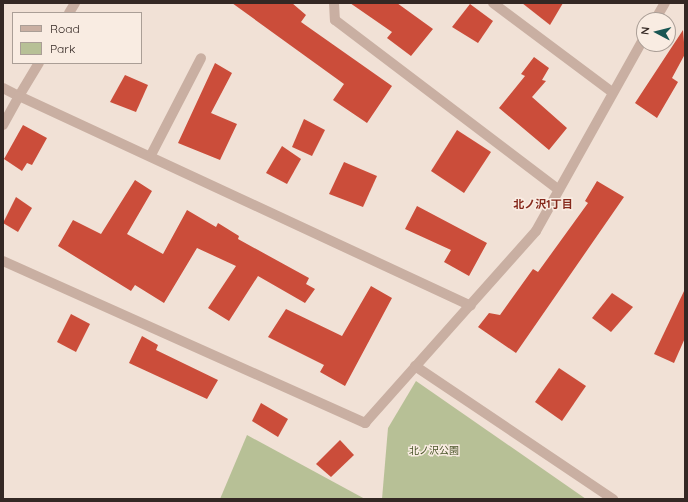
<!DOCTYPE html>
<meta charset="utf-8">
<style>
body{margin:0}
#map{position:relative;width:688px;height:502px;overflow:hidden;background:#f1e1d6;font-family:Quicksand,"Noto Sans JP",sans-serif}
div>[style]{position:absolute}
.green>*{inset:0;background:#b7c096}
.building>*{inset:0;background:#cb4d3a}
.minor>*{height:10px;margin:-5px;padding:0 5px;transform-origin:5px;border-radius:5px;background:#c9afa2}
span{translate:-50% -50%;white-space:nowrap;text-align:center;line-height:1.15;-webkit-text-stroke:3px #f9ece2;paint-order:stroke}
.park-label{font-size:10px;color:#485327}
.neighbourhood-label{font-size:11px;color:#85281b;font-weight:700}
.frame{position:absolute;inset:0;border:4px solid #342824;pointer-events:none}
.legend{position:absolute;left:12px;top:12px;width:130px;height:52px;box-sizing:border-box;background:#f9ece2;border:1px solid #aa9e96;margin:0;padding:5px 7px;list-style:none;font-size:12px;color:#342824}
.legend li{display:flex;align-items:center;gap:8px;height:20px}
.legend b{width:20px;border:1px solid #aa9e96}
.north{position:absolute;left:636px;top:12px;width:40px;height:40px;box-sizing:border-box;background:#f9ece2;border:1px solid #aa9e96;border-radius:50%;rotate:277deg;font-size:11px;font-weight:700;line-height:16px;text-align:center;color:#342824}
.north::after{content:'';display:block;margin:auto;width:14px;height:18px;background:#195653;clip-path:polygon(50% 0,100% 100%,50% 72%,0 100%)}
</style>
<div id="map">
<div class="green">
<i style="clip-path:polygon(416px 381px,586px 499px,382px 499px,388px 428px)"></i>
<i style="clip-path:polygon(247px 435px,365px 499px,220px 499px)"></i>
</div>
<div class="building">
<i style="clip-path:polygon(232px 3px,292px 3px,306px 15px,301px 22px,392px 86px,367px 123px,333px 100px,344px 84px)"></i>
<i style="clip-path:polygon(350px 3px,397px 3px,433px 29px,411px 56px,387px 38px,392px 32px)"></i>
<i style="clip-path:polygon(522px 3px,563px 3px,550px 25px)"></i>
<i style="clip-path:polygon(470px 4px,493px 21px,478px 43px,452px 27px)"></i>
<i style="clip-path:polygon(683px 30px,685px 54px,672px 78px,678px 82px,657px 118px,635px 103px)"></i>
<i style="clip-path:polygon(534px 57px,549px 68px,542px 80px,546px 81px,532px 97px,567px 128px,549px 150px,499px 108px,525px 76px,521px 74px)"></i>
<i style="clip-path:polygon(215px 63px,232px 73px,211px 113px,237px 124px,220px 160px,178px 143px)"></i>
<i style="clip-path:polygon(125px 75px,148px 85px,136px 112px,110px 102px)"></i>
<i style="clip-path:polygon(304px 119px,325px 130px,312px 156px,292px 147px)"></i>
<i style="clip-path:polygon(23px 125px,47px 138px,32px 165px,27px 163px,22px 171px,4px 159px)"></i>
<i style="clip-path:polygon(457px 130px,491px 152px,464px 193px,431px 171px)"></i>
<i style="clip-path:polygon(282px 146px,301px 159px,287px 184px,266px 173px)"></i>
<i style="clip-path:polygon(344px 162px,377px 176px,363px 207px,329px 194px)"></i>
<i style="clip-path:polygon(135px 180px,152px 191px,127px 234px,163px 254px,187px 210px,216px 227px,218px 223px,239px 236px,238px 239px,309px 278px,306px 284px,315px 289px,305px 303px,258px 276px,229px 321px,208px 308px,236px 266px,197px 248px,164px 303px,135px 285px,131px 291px,58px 246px,73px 220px,101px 234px)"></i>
<i style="clip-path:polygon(597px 181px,624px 197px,516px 353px,478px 327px,489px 313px,500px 315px,533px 269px,538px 272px,588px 203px,585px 201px)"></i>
<i style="clip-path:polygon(16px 197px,32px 208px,18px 232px,3px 223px)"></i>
<i style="clip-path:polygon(417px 206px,487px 243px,469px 276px,444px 262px,451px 250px,405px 229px)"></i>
<i style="clip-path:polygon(371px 286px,392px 298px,345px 386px,320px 372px,324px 365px,268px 337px,286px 309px,342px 336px)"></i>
<i style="clip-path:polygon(685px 289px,685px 338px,674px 363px,654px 354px)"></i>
<i style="clip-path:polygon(612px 293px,633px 307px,611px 332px,592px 318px)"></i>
<i style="clip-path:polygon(71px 314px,90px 324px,76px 352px,57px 342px)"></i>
<i style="clip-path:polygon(142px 336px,158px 345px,156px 350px,218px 380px,207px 399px,129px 363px)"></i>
<i style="clip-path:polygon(559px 368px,586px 386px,562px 421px,535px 402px)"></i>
<i style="clip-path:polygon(261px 403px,288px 419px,278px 437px,252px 421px)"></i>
<i style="clip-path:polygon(340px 440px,354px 455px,331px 477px,316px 464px)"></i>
</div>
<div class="minor">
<i style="left:334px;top:3px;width:17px;rotate:87deg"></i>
<i style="left:335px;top:20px;width:280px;rotate:37.2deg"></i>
<i style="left:493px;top:3px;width:149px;rotate:36.8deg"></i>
<i style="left:69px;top:13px;width:12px;rotate:-59deg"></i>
<i style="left:655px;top:20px;width:20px;rotate:-60deg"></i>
<i style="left:3px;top:88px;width:18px;rotate:27deg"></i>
<i style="left:19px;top:96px;width:39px;rotate:-59deg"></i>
<i style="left:3px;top:125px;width:33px;rotate:-61deg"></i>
<i style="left:19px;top:96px;width:498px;rotate:24.9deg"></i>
<i style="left:151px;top:155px;width:109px;rotate:-62.7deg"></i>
<i style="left:3px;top:261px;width:397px;rotate:24.1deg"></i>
<i style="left:365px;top:423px;width:257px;rotate:-48.3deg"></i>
<i style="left:536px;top:231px;width:221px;rotate:-60.8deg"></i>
<i style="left:415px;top:366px;width:239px;rotate:33.9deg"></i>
</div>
<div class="park-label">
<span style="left:434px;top:451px">北ノ沢公園</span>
</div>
<div class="neighbourhood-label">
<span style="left:543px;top:204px">北ノ沢1丁目</span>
</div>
<div class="frame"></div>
<ul class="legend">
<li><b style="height:5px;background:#c9afa2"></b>Road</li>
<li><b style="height:11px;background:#b7c096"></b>Park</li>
</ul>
<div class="north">N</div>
</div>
